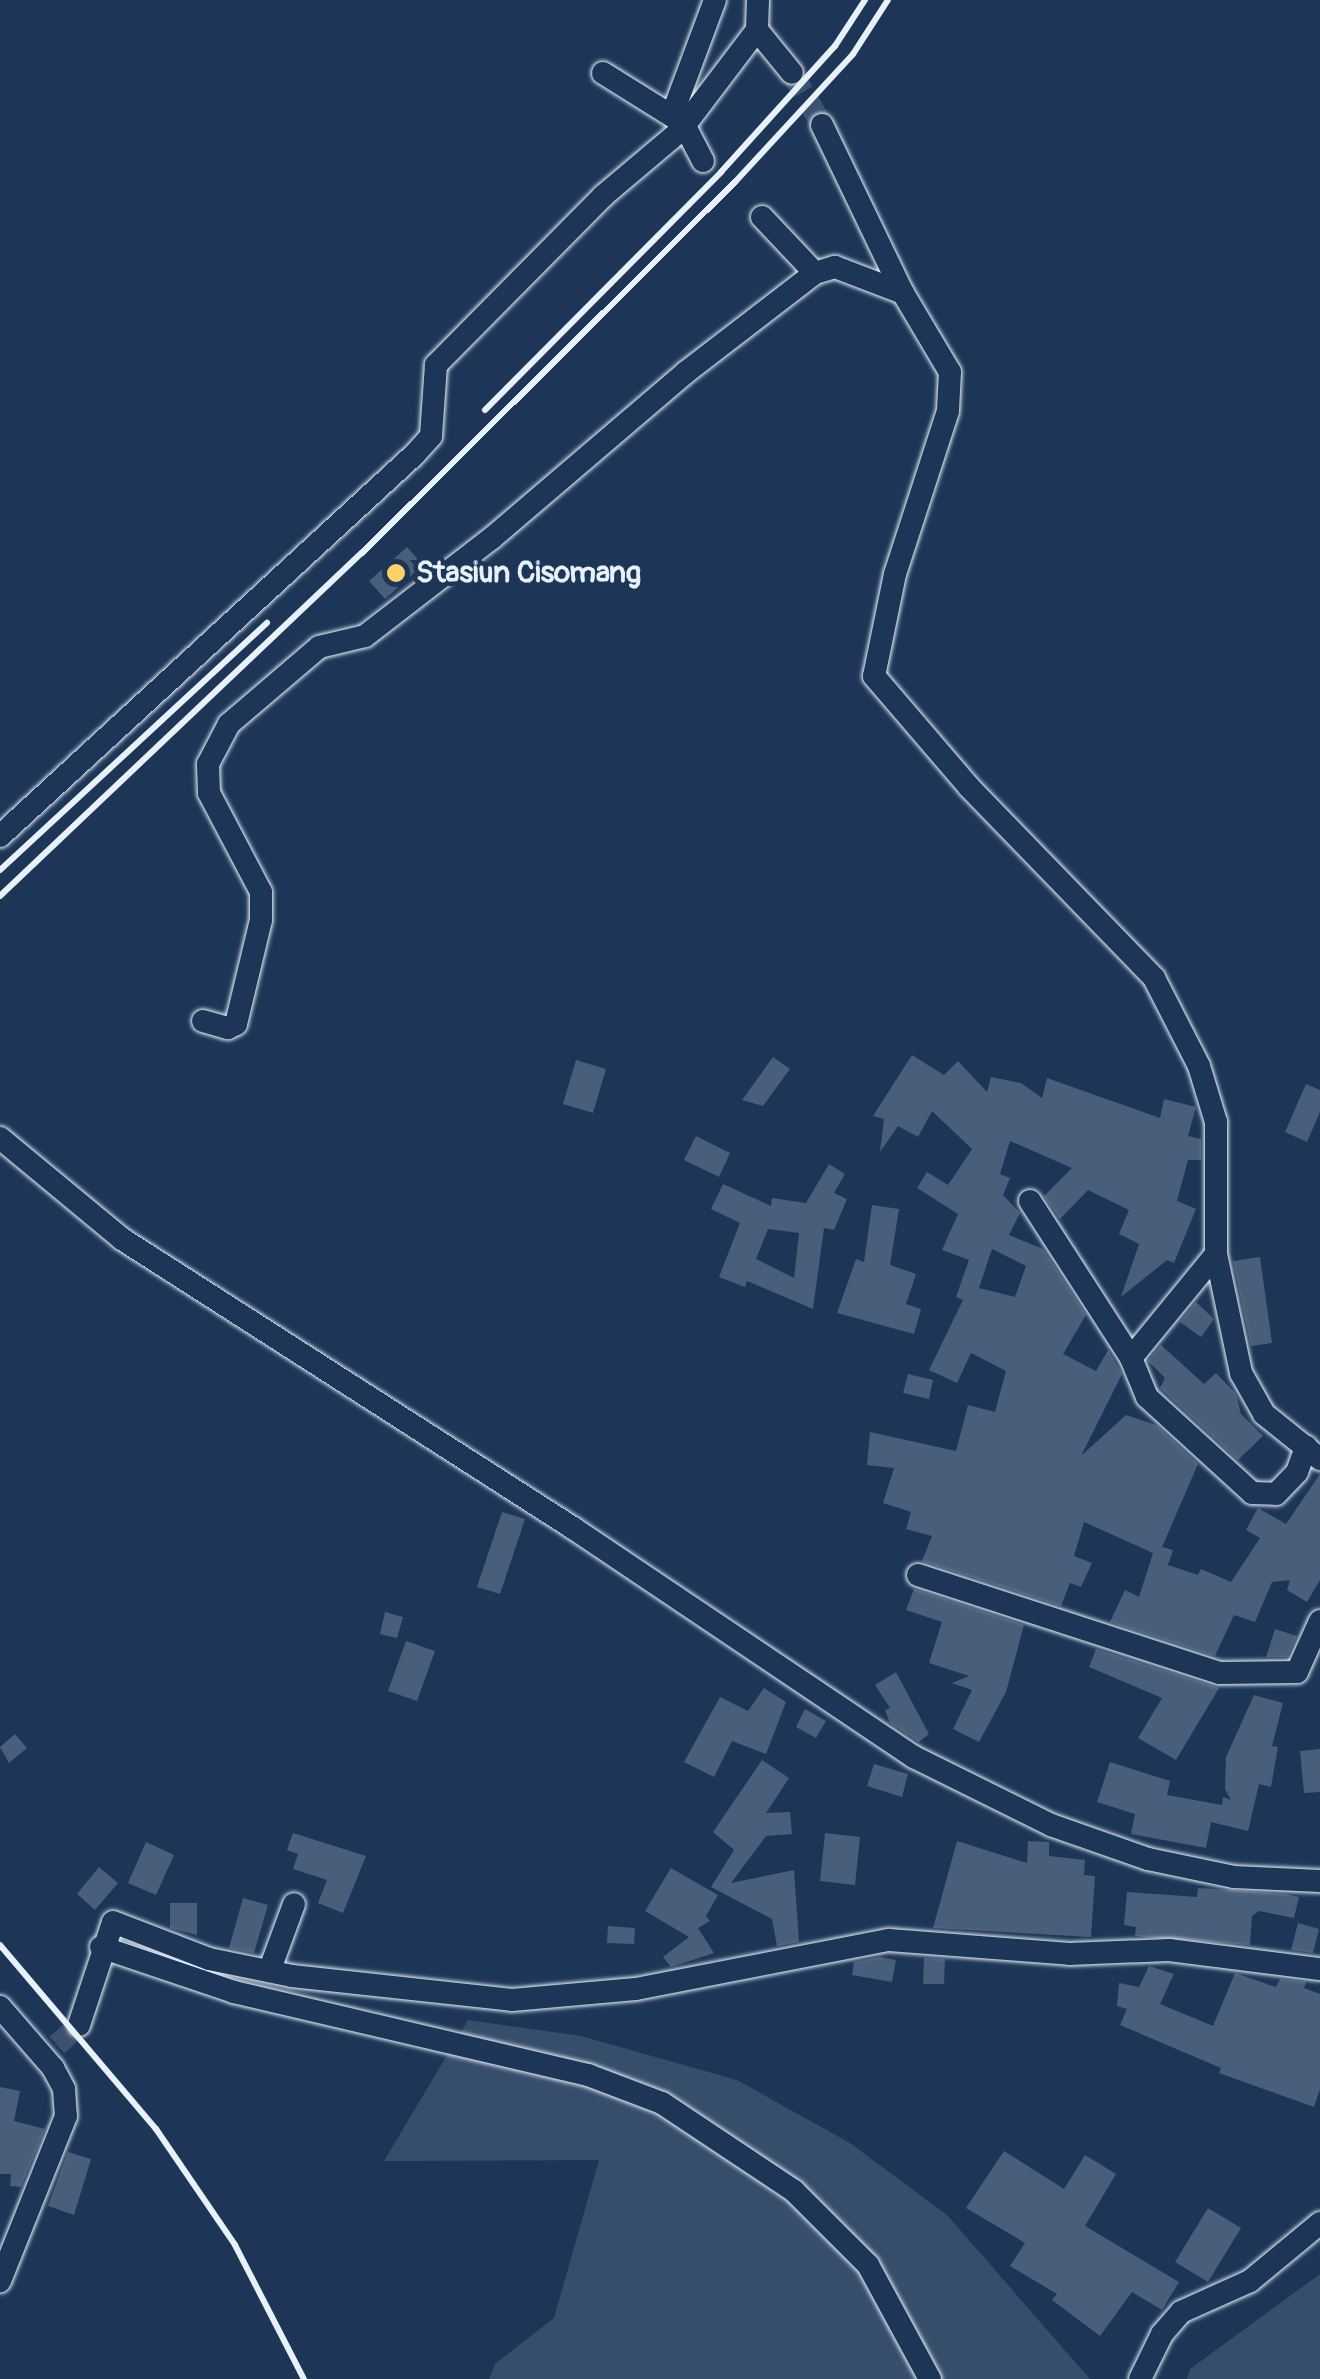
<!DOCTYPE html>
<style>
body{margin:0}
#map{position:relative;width:1320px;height:2379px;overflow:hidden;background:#1d3557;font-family:Pangolin,sans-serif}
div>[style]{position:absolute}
.green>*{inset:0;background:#374d6c}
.building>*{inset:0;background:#495e7a}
.minor-tunnel>*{height:22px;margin-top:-11px;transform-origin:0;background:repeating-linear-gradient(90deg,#3b516f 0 22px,transparent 0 33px)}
.roads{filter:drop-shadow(0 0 2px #e8f1f8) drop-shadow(0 0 2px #e8f1f8)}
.minor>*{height:22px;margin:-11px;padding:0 11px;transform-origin:11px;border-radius:11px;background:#1d3557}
.rail>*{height:6px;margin:-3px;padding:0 3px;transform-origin:3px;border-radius:3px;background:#e8f1f8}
.dots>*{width:28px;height:28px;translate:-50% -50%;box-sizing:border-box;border:5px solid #1d3557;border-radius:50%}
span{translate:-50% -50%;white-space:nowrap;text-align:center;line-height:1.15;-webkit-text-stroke:9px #1d3557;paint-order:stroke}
.poi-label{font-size:30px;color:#e8f1f8;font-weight:700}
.left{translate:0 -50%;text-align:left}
</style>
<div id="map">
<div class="green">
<i style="clip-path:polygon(468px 2020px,581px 2036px,737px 2080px,850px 2143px,947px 2215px,1090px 2379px,489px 2379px,495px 2364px,554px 2318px,599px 2160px,384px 2161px)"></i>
<i style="clip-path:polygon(1320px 2274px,1320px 2379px,1187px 2379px,1190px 2369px)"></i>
</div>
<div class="building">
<i style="clip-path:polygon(407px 547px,423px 565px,385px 599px,369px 581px)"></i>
<i style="clip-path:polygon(evenodd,912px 1055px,944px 1075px,958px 1061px,987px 1092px,991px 1077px,1021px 1083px,1042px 1098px,1047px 1078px,1160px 1118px,1164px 1099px,1196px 1107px,1188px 1136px,1201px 1139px,1201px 1160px,1188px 1160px,1177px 1201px,1196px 1209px,1174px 1263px,1167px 1260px,1121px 1297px,1139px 1244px,1119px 1234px,1129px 1210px,1088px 1190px,1060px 1219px,1044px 1196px,1072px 1168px,1010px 1141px,1000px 1174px,1010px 1178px,1003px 1195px,1020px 1213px,1009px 1235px,1043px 1249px,1086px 1315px,1063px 1354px,1096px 1371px,1108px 1350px,1122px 1374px,1081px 1456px,1126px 1415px,1156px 1425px,1198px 1464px,1162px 1547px,1173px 1550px,1168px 1565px,1198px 1575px,1201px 1569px,1231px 1582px,1260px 1538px,1246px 1530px,1258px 1508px,1286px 1524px,1320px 1474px,1320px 1580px,1307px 1602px,1287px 1590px,1290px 1580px,1272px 1582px,1255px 1622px,1234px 1615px,1215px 1656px,1110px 1622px,1125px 1590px,1139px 1597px,1153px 1553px,1084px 1522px,1074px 1556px,1092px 1563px,1081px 1587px,1070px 1583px,1061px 1606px,922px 1561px,932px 1536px,906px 1529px,911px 1512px,883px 1503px,894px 1468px,867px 1465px,870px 1432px,956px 1451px,968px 1405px,995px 1412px,1006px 1371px,971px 1353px,957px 1383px,929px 1370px,963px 1300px,956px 1297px,969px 1260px,942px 1250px,958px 1214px,917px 1188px,927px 1172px,948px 1185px,972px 1149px,932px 1111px,918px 1137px,898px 1126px,880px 1152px,884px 1119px,873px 1116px,912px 1055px,992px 1249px,1026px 1266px,1015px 1297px,979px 1288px,992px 1249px)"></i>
<i style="clip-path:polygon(773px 1057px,790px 1069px,763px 1106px,742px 1100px)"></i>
<i style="clip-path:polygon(576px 1060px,606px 1069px,593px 1113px,563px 1104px)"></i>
<i style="clip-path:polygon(1306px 1084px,1320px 1090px,1320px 1112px,1307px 1142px,1285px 1132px)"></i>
<i style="clip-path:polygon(696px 1136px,730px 1153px,719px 1177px,684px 1160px)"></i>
<i style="clip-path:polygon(evenodd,829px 1164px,845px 1174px,834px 1193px,847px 1199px,834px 1230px,824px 1228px,813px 1309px,747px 1281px,745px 1287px,719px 1277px,740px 1223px,711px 1209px,723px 1184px,771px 1206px,772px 1198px,806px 1203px,829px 1164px,768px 1229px,799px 1233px,794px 1278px,756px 1259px,768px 1229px)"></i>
<i style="clip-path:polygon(872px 1205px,899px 1209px,890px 1265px,916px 1274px,906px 1304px,921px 1309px,914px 1334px,837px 1313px,856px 1259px,864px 1262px)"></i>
<i style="clip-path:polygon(1260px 1257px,1272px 1343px,1251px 1346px,1233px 1261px)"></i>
<i style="clip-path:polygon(1196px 1302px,1214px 1319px,1201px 1337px,1180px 1322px)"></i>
<i style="clip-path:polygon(1161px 1345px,1204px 1384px,1216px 1373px,1236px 1394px,1241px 1414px,1263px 1436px,1238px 1460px,1160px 1388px,1165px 1378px,1148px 1361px)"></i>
<i style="clip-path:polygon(908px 1374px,933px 1380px,929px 1399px,903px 1393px)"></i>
<i style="clip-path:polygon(502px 1512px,525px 1519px,500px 1594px,477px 1587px)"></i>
<i style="clip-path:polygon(914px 1589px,1024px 1625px,1006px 1692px,979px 1742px,953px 1729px,972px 1690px,952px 1683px,969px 1676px,929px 1663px,942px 1622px,906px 1610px)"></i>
<i style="clip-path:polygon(385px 1612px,403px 1617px,397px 1638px,380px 1634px)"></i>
<i style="clip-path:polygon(1275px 1629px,1297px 1636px,1287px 1657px,1266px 1657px)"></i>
<i style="clip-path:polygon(406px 1641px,435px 1651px,417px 1701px,388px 1691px)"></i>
<i style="clip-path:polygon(1096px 1649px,1219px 1688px,1176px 1760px,1138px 1738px,1162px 1698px,1089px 1667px)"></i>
<i style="clip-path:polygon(896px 1672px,929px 1734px,919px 1742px,890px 1723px,885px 1710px,890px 1708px,875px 1685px)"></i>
<i style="clip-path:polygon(764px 1688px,786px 1702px,766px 1754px,732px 1741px,714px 1777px,684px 1762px,720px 1697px,748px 1711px)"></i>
<i style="clip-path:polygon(1254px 1695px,1283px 1703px,1272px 1746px,1278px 1747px,1271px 1787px,1259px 1784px,1248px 1831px,1211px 1822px,1206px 1848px,1131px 1834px,1135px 1814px,1097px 1802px,1110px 1762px,1170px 1781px,1167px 1795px,1222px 1805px,1223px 1797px,1231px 1800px,1225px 1789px,1226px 1757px)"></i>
<i style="clip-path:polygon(805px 1709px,826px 1721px,816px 1738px,796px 1727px)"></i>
<i style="clip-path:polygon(15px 1734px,27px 1748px,9px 1763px,0 1747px)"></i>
<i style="clip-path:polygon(1320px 1749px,1320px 1792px,1304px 1793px,1300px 1751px)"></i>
<i style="clip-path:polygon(762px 1760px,789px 1778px,766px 1813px,790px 1812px,792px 1834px,766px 1836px,731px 1883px,794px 1870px,799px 1942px,777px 1946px,772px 1919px,711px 1887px,734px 1850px,713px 1832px)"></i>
<i style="clip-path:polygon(874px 1764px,908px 1774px,902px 1797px,867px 1786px)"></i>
<i style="clip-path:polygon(293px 1833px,366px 1856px,343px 1913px,318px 1903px,327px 1880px,293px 1869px,298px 1854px,287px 1850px)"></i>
<i style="clip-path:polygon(825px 1833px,860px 1837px,855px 1885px,820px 1881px)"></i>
<i style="clip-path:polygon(957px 1841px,1027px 1863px,1028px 1841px,1049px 1842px,1049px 1856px,1085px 1860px,1084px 1875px,1095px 1876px,1091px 1937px,933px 1928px)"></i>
<i style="clip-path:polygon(146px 1842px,174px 1855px,156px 1895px,128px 1883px)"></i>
<i style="clip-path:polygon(99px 1867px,118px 1883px,95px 1910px,77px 1894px)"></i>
<i style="clip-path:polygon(671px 1868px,718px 1895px,706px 1916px,710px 1921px,698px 1928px,714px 1953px,671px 1967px,663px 1957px,689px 1937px,645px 1911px)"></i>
<i style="clip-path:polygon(1198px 1888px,1285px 1894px,1299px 1897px,1294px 1918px,1259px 1911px,1252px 1916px,1250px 1945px,1135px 1936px,1136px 1927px,1124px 1925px,1127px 1892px,1197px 1897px)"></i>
<i style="clip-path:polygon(243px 1898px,268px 1905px,254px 1953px,229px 1948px)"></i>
<i style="clip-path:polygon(170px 1903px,197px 1903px,197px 1935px,170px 1928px)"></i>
<i style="clip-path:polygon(1298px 1923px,1319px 1929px,1313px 1953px,1291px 1950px)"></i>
<i style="clip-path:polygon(608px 1926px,635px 1928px,634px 1944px,607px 1943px)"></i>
<i style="clip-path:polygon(880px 1957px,896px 1960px,892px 1982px,852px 1975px,854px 1962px)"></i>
<i style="clip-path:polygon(924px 1958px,945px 1959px,944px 1984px,923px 1984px)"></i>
<i style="clip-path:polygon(1149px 1966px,1174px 1974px,1160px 2004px,1213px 2026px,1235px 1973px,1276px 1987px,1280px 1979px,1306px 1982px,1304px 1988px,1320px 1994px,1320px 2089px,1314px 2107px,1219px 2073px,1221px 2068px,1120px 2025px,1127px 2009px,1117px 2006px,1119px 1983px,1139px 1987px)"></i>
<i style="clip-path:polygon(0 2087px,20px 2091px,14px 2121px,45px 2129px,21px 2187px,10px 2186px,11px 2174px,0 2174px)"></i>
<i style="clip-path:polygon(1004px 2151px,1064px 2189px,1085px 2155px,1116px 2174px,1085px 2226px,1179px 2282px,1162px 2310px,1132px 2292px,1100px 2336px,1052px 2300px,1057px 2294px,1010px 2266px,1025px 2243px,966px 2208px)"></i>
<i style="clip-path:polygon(68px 2152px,91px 2159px,74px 2215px,48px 2206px)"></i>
<i style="clip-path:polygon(1208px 2208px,1241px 2228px,1208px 2282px,1175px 2262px)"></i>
</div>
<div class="minor-tunnel">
<i style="left:792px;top:73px;width:60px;rotate:60deg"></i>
<i style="left:57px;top:2045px;width:30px;rotate:-42deg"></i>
</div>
<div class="roads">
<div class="minor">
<i style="left:758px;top:0;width:30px;rotate:92deg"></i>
<i style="left:757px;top:30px;width:55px;rotate:50.9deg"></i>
<i style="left:603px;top:73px;width:85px;rotate:32deg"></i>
<i style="left:822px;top:125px;width:187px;rotate:64.3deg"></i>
<i style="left:903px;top:293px;width:92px;rotate:59.3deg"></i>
<i style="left:950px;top:372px;width:39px;rotate:93deg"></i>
<i style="left:948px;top:411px;width:171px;rotate:108deg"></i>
<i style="left:895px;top:574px;width:104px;rotate:101.6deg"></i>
<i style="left:874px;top:676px;width:146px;rotate:49.4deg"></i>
<i style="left:969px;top:787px;width:266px;rotate:45.9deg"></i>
<i style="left:1154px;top:978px;width:99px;rotate:62.9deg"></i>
<i style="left:1199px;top:1066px;width:59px;rotate:73.1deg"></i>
<i style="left:1216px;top:1122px;width:132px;rotate:90deg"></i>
<i style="left:1216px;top:1254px;width:122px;rotate:78.1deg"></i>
<i style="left:1241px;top:1373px;width:47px;rotate:60.7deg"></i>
<i style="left:1264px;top:1414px;width:72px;rotate:38.8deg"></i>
<i style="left:703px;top:161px;width:61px;rotate:-117.4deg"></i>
<i style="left:675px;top:107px;width:114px;rotate:-69.5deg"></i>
<i style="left:762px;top:217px;width:77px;rotate:46.6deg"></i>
<i style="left:0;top:836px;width:564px;rotate:-42.63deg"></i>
<i style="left:415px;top:454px;width:24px;rotate:-48deg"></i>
<i style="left:431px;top:436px;width:71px;rotate:-86deg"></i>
<i style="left:436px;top:365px;width:238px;rotate:-45.3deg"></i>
<i style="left:603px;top:196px;width:102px;rotate:-40.2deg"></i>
<i style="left:681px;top:130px;width:126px;rotate:-52.8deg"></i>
<i style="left:203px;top:1021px;width:26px;rotate:16deg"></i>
<i style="left:228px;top:1028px;width:9px;rotate:-27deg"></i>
<i style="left:236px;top:1024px;width:107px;rotate:-76.5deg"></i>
<i style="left:261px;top:920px;width:28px;rotate:-90deg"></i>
<i style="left:261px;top:892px;width:112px;rotate:-117.7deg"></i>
<i style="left:209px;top:793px;width:29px;rotate:-92deg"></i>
<i style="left:208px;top:764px;width:45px;rotate:-62.3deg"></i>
<i style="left:229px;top:724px;width:118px;rotate:-40.5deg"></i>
<i style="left:319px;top:647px;width:47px;rotate:-13.4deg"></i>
<i style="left:365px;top:636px;width:160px;rotate:-37.7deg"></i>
<i style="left:492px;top:538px;width:254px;rotate:-40.5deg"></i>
<i style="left:685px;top:373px;width:164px;rotate:-37.6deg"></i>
<i style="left:815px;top:273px;width:21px;rotate:-17deg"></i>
<i style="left:835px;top:267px;width:73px;rotate:20.9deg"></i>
<i style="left:0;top:1138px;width:158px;rotate:39.6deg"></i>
<i style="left:122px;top:1239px;width:536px;rotate:32.65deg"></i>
<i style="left:573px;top:1528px;width:411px;rotate:33.9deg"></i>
<i style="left:914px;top:1757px;width:153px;rotate:26.4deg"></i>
<i style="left:1051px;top:1825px;width:103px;rotate:19.3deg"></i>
<i style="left:1148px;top:1859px;width:88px;rotate:11.8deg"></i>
<i style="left:1234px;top:1877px;width:86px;rotate:2.7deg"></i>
<i style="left:1030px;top:1201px;width:187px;rotate:57.2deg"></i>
<i style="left:1131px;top:1358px;width:42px;rotate:67.7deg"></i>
<i style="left:1147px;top:1397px;width:142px;rotate:42.4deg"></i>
<i style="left:1252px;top:1493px;width:24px;rotate:2deg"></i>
<i style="left:1276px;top:1494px;width:30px;rotate:-46deg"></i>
<i style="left:1297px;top:1472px;width:27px;rotate:-70deg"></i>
<i style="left:1131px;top:1358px;width:134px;rotate:-50.7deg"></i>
<i style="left:918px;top:1575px;width:317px;rotate:18deg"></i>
<i style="left:1219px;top:1673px;width:78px;rotate:-0.7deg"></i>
<i style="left:1297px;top:1672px;width:56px;rotate:-65.7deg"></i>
<i style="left:101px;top:1947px;width:140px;rotate:18.7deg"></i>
<i style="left:234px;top:1992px;width:364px;rotate:13.2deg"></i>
<i style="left:588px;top:2075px;width:79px;rotate:20.7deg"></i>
<i style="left:662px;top:2103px;width:159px;rotate:33.7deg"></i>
<i style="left:794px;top:2191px;width:105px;rotate:45deg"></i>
<i style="left:868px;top:2265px;width:130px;rotate:61.5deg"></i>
<i style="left:270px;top:1969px;width:69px;rotate:-69.7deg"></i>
<i style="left:0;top:2007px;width:81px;rotate:49deg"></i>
<i style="left:53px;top:2068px;width:24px;rotate:62deg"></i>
<i style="left:64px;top:2089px;width:27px;rotate:86deg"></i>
<i style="left:66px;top:2116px;width:178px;rotate:111.8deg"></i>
<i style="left:79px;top:2025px;width:108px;rotate:-71.7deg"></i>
<i style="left:113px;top:1922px;width:103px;rotate:21.1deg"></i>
<i style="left:209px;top:1959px;width:85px;rotate:11.6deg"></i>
<i style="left:292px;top:1976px;width:221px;rotate:6.2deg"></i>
<i style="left:512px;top:2000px;width:124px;rotate:-5.1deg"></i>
<i style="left:636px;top:1989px;width:258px;rotate:-11deg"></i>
<i style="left:889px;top:1940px;width:181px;rotate:4.4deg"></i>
<i style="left:1069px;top:1954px;width:100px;rotate:-2.3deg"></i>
<i style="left:1169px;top:1950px;width:152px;rotate:7.2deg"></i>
<i style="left:1140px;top:2379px;width:50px;rotate:-63.9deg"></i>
<i style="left:1162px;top:2334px;width:29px;rotate:-49deg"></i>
<i style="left:1181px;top:2312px;width:76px;rotate:-24.2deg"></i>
<i style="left:1250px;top:2281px;width:91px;rotate:-39.6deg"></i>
</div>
</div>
<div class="rail">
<i style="left:485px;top:410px;width:335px;rotate:-45.2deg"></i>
<i style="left:721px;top:172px;width:170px;rotate:-47.9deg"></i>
<i style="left:835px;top:46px;width:55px;rotate:-56.9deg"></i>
<i style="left:0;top:870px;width:364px;rotate:-42.8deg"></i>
<i style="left:0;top:896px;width:499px;rotate:-43.5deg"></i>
<i style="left:362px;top:553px;width:526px;rotate:-44.85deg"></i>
<i style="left:735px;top:182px;width:174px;rotate:-47.3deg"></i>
<i style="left:853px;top:54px;width:64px;rotate:-57.1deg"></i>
<i style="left:0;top:1945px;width:241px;rotate:49.7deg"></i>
<i style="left:156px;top:2129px;width:140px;rotate:55.7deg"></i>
<i style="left:235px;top:2245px;width:151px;rotate:62.8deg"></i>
</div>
<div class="dots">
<i style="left:396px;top:573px;background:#ffd166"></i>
</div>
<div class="poi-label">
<span class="left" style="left:416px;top:573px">Stasiun Cisomang</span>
</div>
</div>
